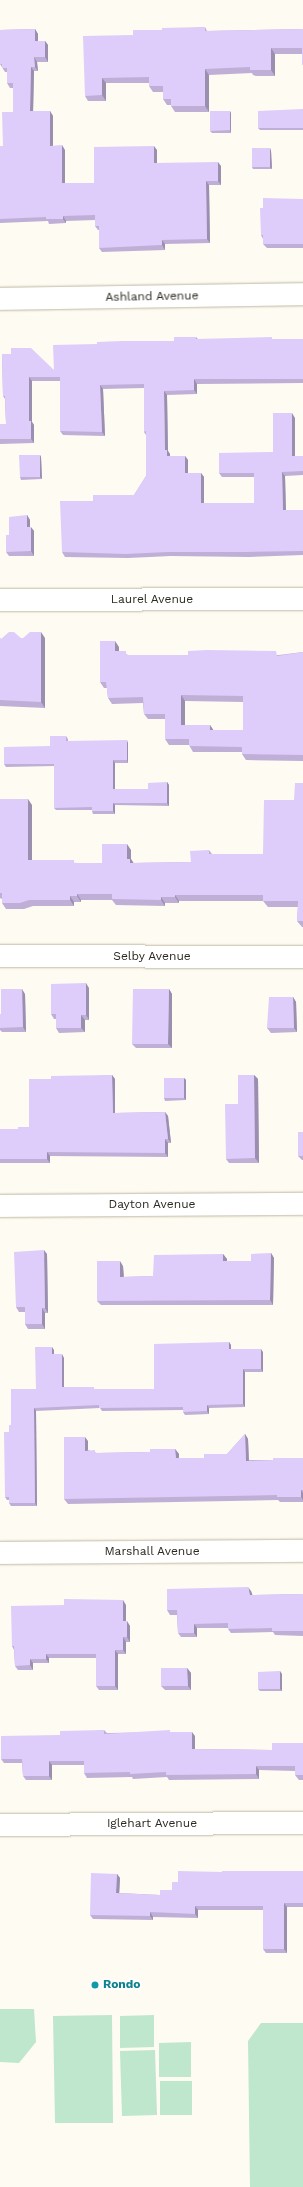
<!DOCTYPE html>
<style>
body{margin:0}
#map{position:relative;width:303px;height:2187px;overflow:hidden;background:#fefbf2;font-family:"Work Sans",sans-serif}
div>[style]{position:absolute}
.green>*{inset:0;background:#bee7cd}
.roads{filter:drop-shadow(0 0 1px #bfb8a2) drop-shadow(0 0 1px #bfb8a2)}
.street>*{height:22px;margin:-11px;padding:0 11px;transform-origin:11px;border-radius:11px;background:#fff}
.secondary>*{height:22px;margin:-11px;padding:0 11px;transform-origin:11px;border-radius:11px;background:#fff}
.wall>*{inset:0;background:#bfafd7}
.shaded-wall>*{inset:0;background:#9b8faf}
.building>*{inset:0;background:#deccfa}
.dots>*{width:11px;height:11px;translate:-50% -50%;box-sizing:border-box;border:2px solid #fff;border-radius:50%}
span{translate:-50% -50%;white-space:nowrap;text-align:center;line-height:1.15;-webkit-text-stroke:4px #fff;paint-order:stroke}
.street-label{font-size:12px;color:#2c2921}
.culture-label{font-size:12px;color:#0d838f;font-weight:700}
.left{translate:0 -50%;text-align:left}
</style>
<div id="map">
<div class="green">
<i style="clip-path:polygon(0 2009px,34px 2009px,36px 2042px,19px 2063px,0 2062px)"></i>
<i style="clip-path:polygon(112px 2015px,113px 2123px,55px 2123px,53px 2016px)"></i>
<i style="clip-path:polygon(154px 2015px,154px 2047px,120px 2048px,120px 2016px)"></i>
<i style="clip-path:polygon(261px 2023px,303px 2023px,303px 2187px,250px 2187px,248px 2041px)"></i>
<i style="clip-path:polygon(191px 2042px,191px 2077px,159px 2077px,159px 2043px)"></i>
<i style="clip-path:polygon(155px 2050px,157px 2115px,122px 2116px,120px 2051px)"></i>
<i style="clip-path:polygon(160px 2081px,192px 2081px,192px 2115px,160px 2115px)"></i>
</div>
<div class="roads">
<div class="street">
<i style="left:0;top:299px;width:303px;rotate:-0.9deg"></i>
<i style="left:0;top:600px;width:303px;rotate:-0.2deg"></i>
<i style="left:0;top:1206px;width:303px;rotate:-0.4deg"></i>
<i style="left:0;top:1825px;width:303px;rotate:-0.4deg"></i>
</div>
<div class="secondary">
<i style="left:0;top:956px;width:303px;rotate:0.2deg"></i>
<i style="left:0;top:1553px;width:303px;rotate:-0.4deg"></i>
</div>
</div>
<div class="wall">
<i style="clip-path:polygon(205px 27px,207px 31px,303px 29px,303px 65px,302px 64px,302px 54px,275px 54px,275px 76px,256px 76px,253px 75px,252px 73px,209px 75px,209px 112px,175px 112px,171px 106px,171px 105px,167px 105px,163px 99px,163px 92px,153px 92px,149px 86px,149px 83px,106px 83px,106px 101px,88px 101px,85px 96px,133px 35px,162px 30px)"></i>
<i style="clip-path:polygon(35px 29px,38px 34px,38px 41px,45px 41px,48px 45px,48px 62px,37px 62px,38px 71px,34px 71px,33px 111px,50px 111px,53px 116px,53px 146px,65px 150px,65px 183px,94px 183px,157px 150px,157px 163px,221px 166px,221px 185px,209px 185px,210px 243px,165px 244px,165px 250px,102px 252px,99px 248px,99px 230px,98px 230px,95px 226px,95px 220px,66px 221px,66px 223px,49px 224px,48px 221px,0 223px,0 146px,3px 146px,13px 112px,13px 88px,10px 88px,7px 83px,7px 72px,5px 72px,0 64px,0 30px)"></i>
<i style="clip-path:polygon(303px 109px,303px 130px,260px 130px,258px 128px)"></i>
<i style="clip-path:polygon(231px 113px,231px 133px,212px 133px,210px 131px)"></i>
<i style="clip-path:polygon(270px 148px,271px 151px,272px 169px,253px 169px,252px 167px)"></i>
<i style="clip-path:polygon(303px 199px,303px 248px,267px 248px,263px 244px,263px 239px,261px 235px)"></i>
<i style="clip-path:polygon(196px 337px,198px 339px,303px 339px,303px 383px,197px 384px,197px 394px,167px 395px,168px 451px,170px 454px,170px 456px,185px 456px,188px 460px,188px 473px,201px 473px,204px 477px,204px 503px,254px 503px,254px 477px,222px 477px,219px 473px,273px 452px,295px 418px,295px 456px,303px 456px,303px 475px,285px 476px,286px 510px,303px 510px,303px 555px,249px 557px,171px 556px,128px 558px,65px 557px,62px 552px,93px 501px,134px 495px,146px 476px,146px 435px,144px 432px,144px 388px,103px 389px,105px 436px,63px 435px,60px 431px,60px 381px,32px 381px,32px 422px,34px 425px,34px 443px,0 444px,0 424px,6px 424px,5px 399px,3px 396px,2px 354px,54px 370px,97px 344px,174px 341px)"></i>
<i style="clip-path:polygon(40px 455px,41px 457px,42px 479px,21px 480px,20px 477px)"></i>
<i style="clip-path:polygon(27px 515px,30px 520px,30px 527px,34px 531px,34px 556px,9px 556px,6px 552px,9px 535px)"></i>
<i style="clip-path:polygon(0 638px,1px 639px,45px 638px,45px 708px,0 706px)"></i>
<i style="clip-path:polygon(evenodd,119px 647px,119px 651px,128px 655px,279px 655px,303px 652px,303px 761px,246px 760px,242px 754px,242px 752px,193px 752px,189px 745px,169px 745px,165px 739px,165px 719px,148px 719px,144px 714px,143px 703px,112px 704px,108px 698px,107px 688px,104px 688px,100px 682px,119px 647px,185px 701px,243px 702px,243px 730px,213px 730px,210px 725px,185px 725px,185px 701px)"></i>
<i style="clip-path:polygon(66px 736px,68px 739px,68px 741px,128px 743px,128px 763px,115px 763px,115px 789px,148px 789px,167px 782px,169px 785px,169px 806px,115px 805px,115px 814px,93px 814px,92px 811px,92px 810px,56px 810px,54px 808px,54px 766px,6px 767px,4px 764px,50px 746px)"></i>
<i style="clip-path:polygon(303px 783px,303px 927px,302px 927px,297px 921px,298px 907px,268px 907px,263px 901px,179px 901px,179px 903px,165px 903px,165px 906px,116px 905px,112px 900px,81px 900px,81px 902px,74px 902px,74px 906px,33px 906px,24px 909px,6px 909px,2px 903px,2px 899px,0 898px,0 799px,32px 805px,32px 860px,77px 863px,102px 863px,131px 850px,131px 859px,133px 863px,191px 862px,209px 850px,212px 854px,263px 854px,294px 800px)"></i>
<i style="clip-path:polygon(89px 988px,89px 1020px,85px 1020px,85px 1032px,59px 1033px,56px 1028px,56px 1019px,54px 1019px,51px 1014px)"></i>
<i style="clip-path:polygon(169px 989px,172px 994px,172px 1048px,136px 1048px,132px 1044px)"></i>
<i style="clip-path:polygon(25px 994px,26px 1032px,2px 1032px,0 1030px,0 1014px,1px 1014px)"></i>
<i style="clip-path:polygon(293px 997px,296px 1002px,297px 1032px,271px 1033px,267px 1028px)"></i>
<i style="clip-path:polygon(112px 1075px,115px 1079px,115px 1113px,165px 1112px,168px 1116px,171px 1143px,168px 1143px,168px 1157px,50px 1156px,50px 1163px,0 1163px,0 1129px,18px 1129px,29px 1127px,51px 1079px)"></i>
<i style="clip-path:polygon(254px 1075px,258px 1079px,259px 1163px,229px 1163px,226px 1159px,238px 1104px)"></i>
<i style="clip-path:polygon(184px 1078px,186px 1080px,186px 1100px,165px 1101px,164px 1098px)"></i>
<i style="clip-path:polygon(303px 1132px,303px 1160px,302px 1160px,298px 1156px)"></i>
<i style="clip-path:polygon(271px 1253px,274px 1258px,273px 1305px,101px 1305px,97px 1301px,123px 1266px,124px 1277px,153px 1276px,223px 1254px,227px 1259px,227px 1261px,251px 1261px)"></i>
<i style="clip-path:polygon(47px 1254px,48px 1313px,45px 1313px,45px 1329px,28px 1329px,25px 1324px,25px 1312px,19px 1312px,16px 1307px)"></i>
<i style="clip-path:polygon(229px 1342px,231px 1345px,231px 1349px,263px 1352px,263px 1372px,245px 1372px,245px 1407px,209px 1408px,209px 1414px,185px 1415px,183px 1412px,183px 1410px,102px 1411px,100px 1408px,36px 1411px,37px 1506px,11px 1506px,9px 1503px,9px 1500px,7px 1500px,5px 1497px,9px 1432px,11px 1425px,36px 1389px,54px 1350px,54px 1354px,64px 1358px,64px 1387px,96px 1389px,154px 1389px)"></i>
<i style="clip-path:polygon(245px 1434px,248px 1439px,249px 1460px,273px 1460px,303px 1458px,303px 1502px,280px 1502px,278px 1500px,68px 1504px,64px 1499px,88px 1441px,88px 1450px,97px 1453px,150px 1452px,175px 1449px,179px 1454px,179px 1458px,204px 1458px,227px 1454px)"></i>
<i style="clip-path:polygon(251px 1591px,252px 1595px,303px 1594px,303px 1636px,275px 1635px,273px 1632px,231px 1633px,228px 1629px,228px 1628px,197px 1628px,197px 1637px,181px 1637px,178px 1633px,177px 1615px,170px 1615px,167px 1610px)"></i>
<i style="clip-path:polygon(126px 1605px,126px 1621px,130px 1626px,130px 1642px,126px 1642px,126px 1654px,118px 1654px,118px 1690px,99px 1690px,96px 1686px,96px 1658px,49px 1658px,49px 1663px,33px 1663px,33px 1670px,18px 1670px,15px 1666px,14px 1650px,12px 1646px)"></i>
<i style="clip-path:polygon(187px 1668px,191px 1673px,191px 1690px,165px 1690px,161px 1686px)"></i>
<i style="clip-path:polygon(282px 1674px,282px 1691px,260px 1691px,258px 1689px)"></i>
<i style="clip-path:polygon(104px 1730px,107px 1733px,171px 1732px,195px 1736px,195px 1749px,272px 1750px,303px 1743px,303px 1780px,299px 1780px,295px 1775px,295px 1771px,259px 1770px,259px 1779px,169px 1780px,167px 1777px,133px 1779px,132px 1777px,87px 1778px,84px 1773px,84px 1765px,52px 1765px,52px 1780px,26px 1780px,23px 1776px,22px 1763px,4px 1763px,1px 1759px,60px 1735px)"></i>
<i style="clip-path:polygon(303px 1871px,303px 1907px,287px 1907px,287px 1953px,266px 1953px,263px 1949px,263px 1910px,198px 1910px,198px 1918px,153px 1917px,153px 1920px,93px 1919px,90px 1915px,117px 1874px,120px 1878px,119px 1893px,160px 1895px,172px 1890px,178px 1882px,222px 1872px)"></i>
</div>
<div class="shaded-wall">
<i style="clip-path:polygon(35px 29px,38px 34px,38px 45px,35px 41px)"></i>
<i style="clip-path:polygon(45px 41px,48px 45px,48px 62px,45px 57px)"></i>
<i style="clip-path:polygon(271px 48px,275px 54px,275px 76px,271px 70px)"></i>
<i style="clip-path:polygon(34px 57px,37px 62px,38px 71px,35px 67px)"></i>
<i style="clip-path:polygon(31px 67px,34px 71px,33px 116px,30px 111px)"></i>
<i style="clip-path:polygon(205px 69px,209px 75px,209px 112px,205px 106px)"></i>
<i style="clip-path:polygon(102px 78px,106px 83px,106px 101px,102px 95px)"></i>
<i style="clip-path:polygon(50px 111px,53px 116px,53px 150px,50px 146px)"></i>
<i style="clip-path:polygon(230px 111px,231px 113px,231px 133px,230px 130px)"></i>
<i style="clip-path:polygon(62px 145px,65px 150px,65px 187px,62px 183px)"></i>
<i style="clip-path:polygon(154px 146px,157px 150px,157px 167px,154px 163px)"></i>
<i style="clip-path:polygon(270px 148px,271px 151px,272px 169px,270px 167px)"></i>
<i style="clip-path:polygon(218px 162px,221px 166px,221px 185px,218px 181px)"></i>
<i style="clip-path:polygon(206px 181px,209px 185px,210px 243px,207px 239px)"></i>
<i style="clip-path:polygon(63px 216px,66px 221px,66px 223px,63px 219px)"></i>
<i style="clip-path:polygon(162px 240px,165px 244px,165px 250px,162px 245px)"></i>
<i style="clip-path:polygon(29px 377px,32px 381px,32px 422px,34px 425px,34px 443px,31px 439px,29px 421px)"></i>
<i style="clip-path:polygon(194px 379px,197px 384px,197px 394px,194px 390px)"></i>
<i style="clip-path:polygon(100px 385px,103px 389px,105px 436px,102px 432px)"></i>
<i style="clip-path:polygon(164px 391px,167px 395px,168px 451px,170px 454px,170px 460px,167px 456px,165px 450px)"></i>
<i style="clip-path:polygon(292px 413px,295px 418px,295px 460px,292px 456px)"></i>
<i style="clip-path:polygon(40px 455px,41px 457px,42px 479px,40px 477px)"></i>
<i style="clip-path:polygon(185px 456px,188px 460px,188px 477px,185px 473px)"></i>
<i style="clip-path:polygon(282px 472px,285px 476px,286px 514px,283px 510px)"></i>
<i style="clip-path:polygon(201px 473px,204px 477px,204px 507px,201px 503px)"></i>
<i style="clip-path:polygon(27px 515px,30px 520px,30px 531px,27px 527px)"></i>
<i style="clip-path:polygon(31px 527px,34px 531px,34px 556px,31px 551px)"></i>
<i style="clip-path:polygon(41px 632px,45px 638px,45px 708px,41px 702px)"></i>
<i style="clip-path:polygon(115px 641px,119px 647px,119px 657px,115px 651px)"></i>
<i style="clip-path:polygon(181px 695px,185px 701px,185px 731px,181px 725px)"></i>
<i style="clip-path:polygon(210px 725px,214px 731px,210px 730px)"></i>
<i style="clip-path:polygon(127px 740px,128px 743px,128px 763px,127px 760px)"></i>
<i style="clip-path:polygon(113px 760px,115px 763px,115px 791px,113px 789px)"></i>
<i style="clip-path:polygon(167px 782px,169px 785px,169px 806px,167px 803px)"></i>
<i style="clip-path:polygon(28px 799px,32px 805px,32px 866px,28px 860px)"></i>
<i style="clip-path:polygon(113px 803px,115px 805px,115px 814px,113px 811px)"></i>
<i style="clip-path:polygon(127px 844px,131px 850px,131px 859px,135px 865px,135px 869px,127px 859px)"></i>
<i style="clip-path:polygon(77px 894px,81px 900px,81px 902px,77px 896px)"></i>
<i style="clip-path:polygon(175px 895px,179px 901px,179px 903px,175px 897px)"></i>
<i style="clip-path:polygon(70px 896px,74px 902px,74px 906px,70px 900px)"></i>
<i style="clip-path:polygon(161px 897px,165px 903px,165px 906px,161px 900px)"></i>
<i style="clip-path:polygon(86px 983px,89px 988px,89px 1020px,86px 1015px)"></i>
<i style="clip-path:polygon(22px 989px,25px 994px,26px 1032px,23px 1027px)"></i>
<i style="clip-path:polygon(169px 989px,172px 994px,172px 1048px,168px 1044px)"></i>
<i style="clip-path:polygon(293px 997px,296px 1002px,297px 1032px,294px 1028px)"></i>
<i style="clip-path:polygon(81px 1015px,85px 1020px,85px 1032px,81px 1028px)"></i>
<i style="clip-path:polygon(112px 1075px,115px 1079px,115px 1117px,113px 1113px)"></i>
<i style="clip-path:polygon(254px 1075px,258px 1079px,259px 1163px,255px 1158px)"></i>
<i style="clip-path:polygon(184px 1078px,186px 1080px,186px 1100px,184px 1098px)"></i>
<i style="clip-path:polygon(165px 1112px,168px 1116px,171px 1143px,168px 1139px)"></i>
<i style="clip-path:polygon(165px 1139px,168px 1143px,168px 1157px,165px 1153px)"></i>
<i style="clip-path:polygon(47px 1152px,50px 1156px,50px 1163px,47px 1159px)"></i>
<i style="clip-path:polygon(44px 1250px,47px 1254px,48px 1313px,45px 1308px)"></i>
<i style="clip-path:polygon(271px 1253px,274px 1258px,273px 1305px,270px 1300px)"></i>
<i style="clip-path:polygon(223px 1254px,227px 1259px,227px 1266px,223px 1261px)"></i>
<i style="clip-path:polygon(120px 1261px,123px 1266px,124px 1281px,120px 1277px)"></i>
<i style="clip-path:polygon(42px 1308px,45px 1313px,45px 1329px,42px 1324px)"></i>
<i style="clip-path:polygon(229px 1342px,231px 1345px,231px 1353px,229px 1349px)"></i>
<i style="clip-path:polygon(52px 1347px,54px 1350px,54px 1358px,52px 1354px)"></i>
<i style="clip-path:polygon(261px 1349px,263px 1352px,263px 1372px,261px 1369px)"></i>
<i style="clip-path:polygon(62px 1354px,64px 1358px,64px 1390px,62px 1387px)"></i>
<i style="clip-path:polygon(243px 1369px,245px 1372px,245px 1407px,243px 1404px)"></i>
<i style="clip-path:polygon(207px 1405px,209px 1408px,209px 1414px,207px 1411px)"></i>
<i style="clip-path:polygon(34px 1408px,36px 1411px,37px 1506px,35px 1503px)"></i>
<i style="clip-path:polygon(245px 1434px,248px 1439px,249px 1465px,246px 1461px)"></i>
<i style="clip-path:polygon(85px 1437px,88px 1441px,88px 1455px,85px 1451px)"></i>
<i style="clip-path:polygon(175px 1449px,179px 1454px,179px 1463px,176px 1458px)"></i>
<i style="clip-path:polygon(301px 1490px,303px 1493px,303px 1500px,301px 1497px)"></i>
<i style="clip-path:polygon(248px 1587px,251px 1591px,254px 1599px,250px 1595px)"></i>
<i style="clip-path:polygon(123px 1600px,126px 1605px,126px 1626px,123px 1621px)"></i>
<i style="clip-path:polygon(127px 1621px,130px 1626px,130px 1642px,127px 1637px)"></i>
<i style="clip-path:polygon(194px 1624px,197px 1628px,197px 1637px,194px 1633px)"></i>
<i style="clip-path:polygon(123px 1637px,126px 1642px,126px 1654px,123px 1650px)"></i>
<i style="clip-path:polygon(115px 1650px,118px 1654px,118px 1690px,115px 1686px)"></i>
<i style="clip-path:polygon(46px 1654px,49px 1658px,49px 1663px,46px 1659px)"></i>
<i style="clip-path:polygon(30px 1659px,33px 1663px,33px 1670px,30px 1665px)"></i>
<i style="clip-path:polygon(187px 1668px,191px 1673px,191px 1690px,188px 1686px)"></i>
<i style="clip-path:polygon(280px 1671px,282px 1674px,282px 1691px,280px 1689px)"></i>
<i style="clip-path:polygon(192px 1732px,195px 1736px,195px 1753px,192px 1749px)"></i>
<i style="clip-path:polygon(49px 1761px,52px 1765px,52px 1780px,49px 1776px)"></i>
<i style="clip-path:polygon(256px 1766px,259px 1770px,259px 1779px,256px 1774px)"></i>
<i style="clip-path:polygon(117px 1874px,120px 1878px,119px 1898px,116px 1893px)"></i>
<i style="clip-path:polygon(284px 1903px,287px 1907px,287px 1953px,284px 1949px)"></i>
<i style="clip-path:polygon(195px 1906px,198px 1910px,198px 1918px,195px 1914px)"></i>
<i style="clip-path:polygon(150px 1912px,153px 1917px,153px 1920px,150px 1916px)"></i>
</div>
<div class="building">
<i style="clip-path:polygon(205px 27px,205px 31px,303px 29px,303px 64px,302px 64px,302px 48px,271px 48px,271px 70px,250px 70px,250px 67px,205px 69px,205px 106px,171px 106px,171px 99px,163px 99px,163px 86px,149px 86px,149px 77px,102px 78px,102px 95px,85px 96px,83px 36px,133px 35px,133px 30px,162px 30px,162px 28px)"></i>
<i style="clip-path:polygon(35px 29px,35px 41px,45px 41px,45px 57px,34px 57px,35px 67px,31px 67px,30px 111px,50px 111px,50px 146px,62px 145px,62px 183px,94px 183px,94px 147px,154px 146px,154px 163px,218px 162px,218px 181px,206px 181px,207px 239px,162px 240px,162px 245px,99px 248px,99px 226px,95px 226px,95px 215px,63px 216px,63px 219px,46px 219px,46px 217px,0 219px,0 146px,3px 146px,2px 112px,13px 112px,13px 83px,7px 83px,7px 68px,2px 68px,2px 64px,0 64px,0 30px)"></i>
<i style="clip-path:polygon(303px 109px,303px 128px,258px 128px,258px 111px)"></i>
<i style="clip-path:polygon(210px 111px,230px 111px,230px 130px,210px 131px)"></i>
<i style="clip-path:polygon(252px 148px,270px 148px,270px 167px,252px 167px)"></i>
<i style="clip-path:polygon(263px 198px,303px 199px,303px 244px,263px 244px,263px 235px,261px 235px,260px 208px,263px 208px)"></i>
<i style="clip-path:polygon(174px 337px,196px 337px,196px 339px,272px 337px,272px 339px,303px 339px,303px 379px,194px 379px,194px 390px,164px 391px,165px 450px,167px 450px,167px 456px,185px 456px,185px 473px,201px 473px,201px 503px,254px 503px,254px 473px,219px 473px,219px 453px,273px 452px,273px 413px,292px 413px,292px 456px,303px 456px,303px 471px,282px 472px,283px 510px,303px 510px,303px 551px,246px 552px,168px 552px,125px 554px,62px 552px,60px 501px,93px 501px,93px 495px,134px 495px,146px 476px,146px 431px,144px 432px,144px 384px,100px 385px,102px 432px,60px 431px,60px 377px,29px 377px,29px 421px,31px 421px,31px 439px,0 439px,0 424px,6px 424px,5px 396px,3px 396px,2px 354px,11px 354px,11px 348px,31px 348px,54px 370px,53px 345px,97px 344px,97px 342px,122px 341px,174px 341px)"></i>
<i style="clip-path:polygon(19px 455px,40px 455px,40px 477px,20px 477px)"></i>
<i style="clip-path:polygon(27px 515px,27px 527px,31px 527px,31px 551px,6px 552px,6px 535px,9px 535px,9px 517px)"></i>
<i style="clip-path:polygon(9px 632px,14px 632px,22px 639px,30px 632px,41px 632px,41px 702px,0 700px,0 638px,1px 639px)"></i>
<i style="clip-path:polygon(evenodd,100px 641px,115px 641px,115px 651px,126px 651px,126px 655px,188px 655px,188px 651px,207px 650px,276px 651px,277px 656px,303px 652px,303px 755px,242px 754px,242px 747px,189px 746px,189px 739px,165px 739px,165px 714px,144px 714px,143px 697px,108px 698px,106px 682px,100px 682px,100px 641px,181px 695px,243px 696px,243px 730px,210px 730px,210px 725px,181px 725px,181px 695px)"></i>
<i style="clip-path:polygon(50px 736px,66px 736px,66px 741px,127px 740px,127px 760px,113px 760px,113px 789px,148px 789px,148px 783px,167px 782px,167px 803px,113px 803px,113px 811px,92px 811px,92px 807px,54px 808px,54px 764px,4px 764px,4px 747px,50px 746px)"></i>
<i style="clip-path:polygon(295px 783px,303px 783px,303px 921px,297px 921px,298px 901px,263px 901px,263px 895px,175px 895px,175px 897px,161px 897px,161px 900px,112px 899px,112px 894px,77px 894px,77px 896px,70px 896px,70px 900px,29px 900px,20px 903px,2px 903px,2px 893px,0 893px,0 799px,28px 799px,28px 860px,74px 860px,74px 863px,102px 863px,102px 844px,127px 844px,127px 859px,130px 859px,130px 863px,191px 862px,190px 851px,209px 850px,209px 854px,263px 854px,264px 800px,294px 800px)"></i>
<i style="clip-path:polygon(86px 983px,86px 1015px,81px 1015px,81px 1028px,56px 1028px,56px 1014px,51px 1014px,51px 984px)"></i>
<i style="clip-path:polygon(1px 989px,22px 989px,23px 1027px,0 1028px,0 1014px,1px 1014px)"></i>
<i style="clip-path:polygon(133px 989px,169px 989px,168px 1044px,132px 1044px)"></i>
<i style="clip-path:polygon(269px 997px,293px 997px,294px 1028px,267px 1028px)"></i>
<i style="clip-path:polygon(112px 1075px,113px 1113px,165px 1112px,168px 1139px,165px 1139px,165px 1153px,47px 1152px,47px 1159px,0 1159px,0 1129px,18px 1129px,18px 1127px,29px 1127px,29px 1079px,51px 1079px,51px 1076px)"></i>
<i style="clip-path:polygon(238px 1075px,254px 1075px,255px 1158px,226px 1159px,225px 1104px,238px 1104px)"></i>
<i style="clip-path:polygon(164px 1078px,184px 1078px,184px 1098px,164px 1098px)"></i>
<i style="clip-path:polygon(298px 1132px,303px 1132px,303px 1156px,298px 1156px)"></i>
<i style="clip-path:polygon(44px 1250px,45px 1308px,42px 1308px,42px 1324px,25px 1324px,25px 1307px,16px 1307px,14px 1252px)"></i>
<i style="clip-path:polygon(271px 1253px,270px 1300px,97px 1301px,97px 1261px,120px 1261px,120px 1277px,153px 1276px,154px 1255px,223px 1254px,223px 1261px,251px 1261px,251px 1254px)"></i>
<i style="clip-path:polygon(229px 1342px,229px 1349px,261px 1349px,261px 1369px,243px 1369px,243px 1404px,207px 1405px,207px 1411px,183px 1412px,183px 1407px,99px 1408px,99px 1405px,34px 1408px,35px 1503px,9px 1503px,9px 1497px,5px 1497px,4px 1432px,9px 1432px,9px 1425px,11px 1425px,11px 1389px,36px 1389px,35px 1347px,52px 1347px,52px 1354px,62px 1354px,62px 1387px,94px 1387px,94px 1389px,154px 1389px,154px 1344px)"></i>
<i style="clip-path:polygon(245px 1434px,246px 1461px,273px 1460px,273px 1458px,303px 1458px,303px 1490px,301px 1490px,301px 1497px,277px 1497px,277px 1495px,64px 1499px,64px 1437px,85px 1437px,85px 1451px,95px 1450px,95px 1453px,150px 1452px,150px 1449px,175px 1449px,176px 1458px,204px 1458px,204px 1454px,227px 1454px)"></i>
<i style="clip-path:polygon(248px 1587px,250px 1595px,303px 1594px,303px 1631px,272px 1631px,272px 1628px,228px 1629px,228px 1623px,194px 1624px,194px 1633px,178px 1633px,177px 1610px,167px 1610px,167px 1589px)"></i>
<i style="clip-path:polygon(64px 1599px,123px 1600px,123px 1621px,127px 1621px,127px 1637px,123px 1637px,123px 1650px,115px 1650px,115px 1686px,96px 1686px,96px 1654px,46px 1654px,46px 1659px,30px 1659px,30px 1665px,15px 1666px,14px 1646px,12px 1646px,11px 1606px,64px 1605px)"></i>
<i style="clip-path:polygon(161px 1668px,187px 1668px,188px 1686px,161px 1686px)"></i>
<i style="clip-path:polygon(280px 1671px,280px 1689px,258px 1689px,258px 1672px)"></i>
<i style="clip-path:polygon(104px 1730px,104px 1734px,170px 1730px,170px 1732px,192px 1732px,192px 1749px,272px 1750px,272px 1743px,303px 1743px,303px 1775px,295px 1775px,295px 1766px,256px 1766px,256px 1774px,166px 1775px,166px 1772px,130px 1774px,130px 1772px,84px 1773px,84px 1761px,49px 1761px,49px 1776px,23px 1776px,22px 1759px,1px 1759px,1px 1736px,60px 1735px,60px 1731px)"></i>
<i style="clip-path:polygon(178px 1871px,222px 1872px,222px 1871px,303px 1871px,303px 1903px,284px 1903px,284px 1949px,263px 1949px,263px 1906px,195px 1906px,195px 1914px,150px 1912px,150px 1916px,90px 1915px,91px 1873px,117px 1874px,116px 1893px,160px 1895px,160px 1890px,172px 1890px,172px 1882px,178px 1882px)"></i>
</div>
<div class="dots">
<i style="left:95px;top:1985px;background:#0f9aa8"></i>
</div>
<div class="street-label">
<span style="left:152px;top:297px;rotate:-1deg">Ashland Avenue</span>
<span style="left:152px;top:600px">Laurel Avenue</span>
<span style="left:152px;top:957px">Selby Avenue</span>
<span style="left:152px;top:1205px">Dayton Avenue</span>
<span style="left:152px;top:1552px">Marshall Avenue</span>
<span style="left:152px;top:1824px">Iglehart Avenue</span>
</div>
<div class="culture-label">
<span class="left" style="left:103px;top:1985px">Rondo</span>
</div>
</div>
